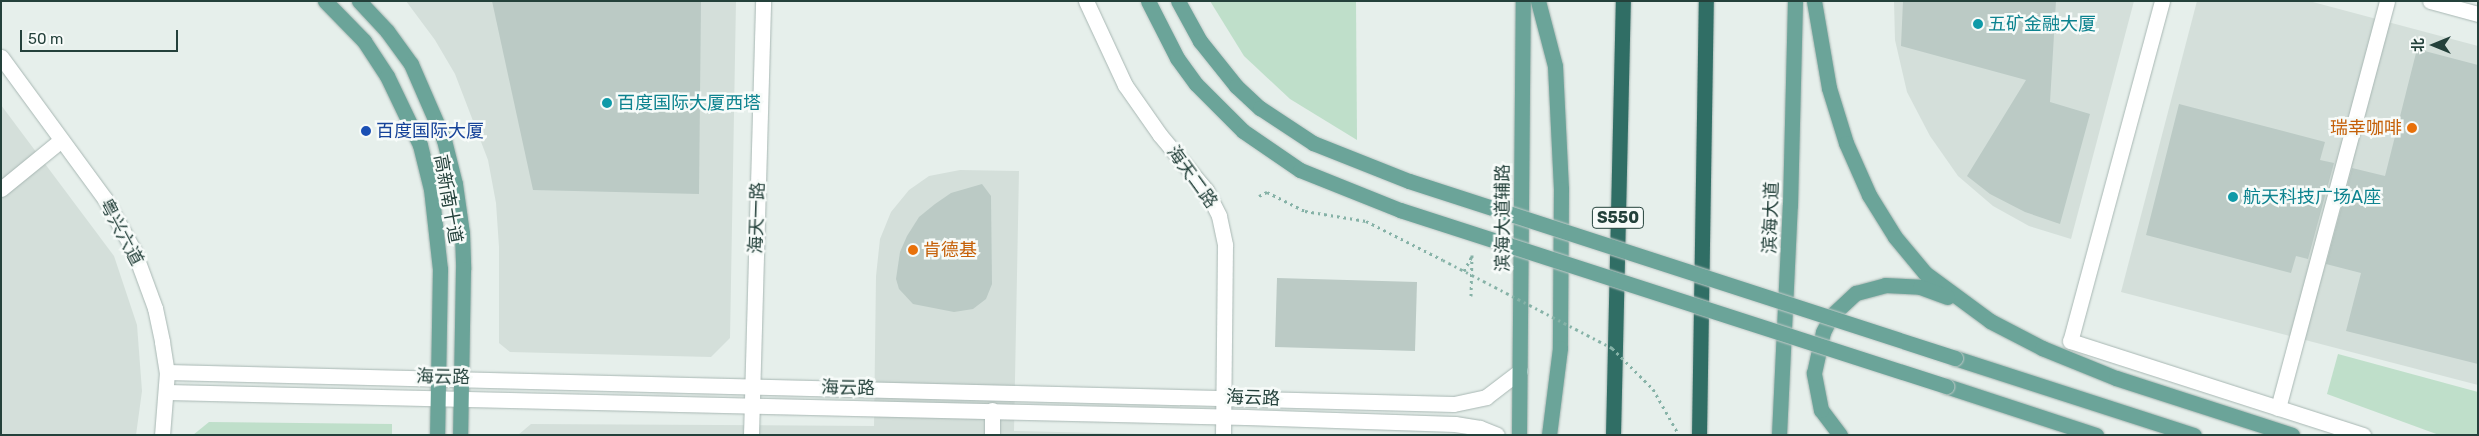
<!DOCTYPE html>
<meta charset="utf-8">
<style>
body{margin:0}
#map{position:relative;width:2479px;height:436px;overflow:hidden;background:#e6efeb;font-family:Rubik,"Noto Sans SC",sans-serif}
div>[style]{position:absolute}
.built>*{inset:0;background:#d4dfda}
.green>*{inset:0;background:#bfdfca}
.building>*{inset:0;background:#bbcac5}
.path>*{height:3px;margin-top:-1.5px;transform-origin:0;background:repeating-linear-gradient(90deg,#86b2a7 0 2.5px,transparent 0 6.5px)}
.roads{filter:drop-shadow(0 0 1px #a8b7b3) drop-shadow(0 0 1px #a8b7b3)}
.minor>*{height:15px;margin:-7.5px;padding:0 7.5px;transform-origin:7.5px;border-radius:7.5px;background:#fff}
.major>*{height:15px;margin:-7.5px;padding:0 7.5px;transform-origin:7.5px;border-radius:7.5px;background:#6ba499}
.highway>*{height:15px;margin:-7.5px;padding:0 7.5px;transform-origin:7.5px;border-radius:7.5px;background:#306e65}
.path-bridge>*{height:3px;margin-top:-1.5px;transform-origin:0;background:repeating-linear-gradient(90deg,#86b2a7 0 2.5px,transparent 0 6.5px)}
.bridges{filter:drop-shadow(0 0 1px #c2cac8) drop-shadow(0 0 1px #c2cac8)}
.major-bridge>*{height:15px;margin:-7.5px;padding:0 7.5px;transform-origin:7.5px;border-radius:7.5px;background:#6ba499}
.dots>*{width:14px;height:14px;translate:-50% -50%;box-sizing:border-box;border:2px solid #f7fbf9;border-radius:50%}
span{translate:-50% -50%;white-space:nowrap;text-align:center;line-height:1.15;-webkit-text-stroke:5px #f7fbf9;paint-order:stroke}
.shield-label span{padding:1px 4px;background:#f7fbf9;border:1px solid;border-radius:4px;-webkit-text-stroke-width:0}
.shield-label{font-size:16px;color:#24413b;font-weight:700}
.culture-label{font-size:18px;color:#0d838f}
.left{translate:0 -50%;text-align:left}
.food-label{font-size:18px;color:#c56008}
.right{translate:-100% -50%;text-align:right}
.transit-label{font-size:18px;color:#164399}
.street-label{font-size:18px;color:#24413b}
.frame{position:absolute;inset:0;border:2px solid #24413b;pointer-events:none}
.north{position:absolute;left:2409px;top:20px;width:50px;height:50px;-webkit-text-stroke:4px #f7fbf9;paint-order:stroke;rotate:270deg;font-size:14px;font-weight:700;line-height:20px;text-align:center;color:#24413b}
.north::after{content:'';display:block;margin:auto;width:18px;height:22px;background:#24413b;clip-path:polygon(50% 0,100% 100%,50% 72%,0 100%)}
.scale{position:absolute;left:20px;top:30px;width:158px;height:22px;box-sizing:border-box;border:2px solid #24413b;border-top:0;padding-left:6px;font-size:15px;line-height:18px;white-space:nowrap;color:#24413b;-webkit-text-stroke:4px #f7fbf9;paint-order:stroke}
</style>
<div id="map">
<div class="built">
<i style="clip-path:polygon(406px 1px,736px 1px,730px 338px,711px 357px,510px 352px,499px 343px,499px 247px,496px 203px,488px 160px,455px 74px,435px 40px)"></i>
<i style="clip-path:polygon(1894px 1px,2134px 1px,2071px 239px,2029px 226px,1993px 206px,1958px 176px,1930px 136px,1907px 92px,1895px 40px)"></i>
<i style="clip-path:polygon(2197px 1px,2309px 1px,2478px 46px,2478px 385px,2121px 292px)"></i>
<i style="clip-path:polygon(1px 105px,114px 256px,137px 325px,142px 391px,136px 435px,1px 435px)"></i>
<i style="clip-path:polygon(960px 170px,1019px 171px,1014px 431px,1185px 435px,518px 435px,531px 424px,874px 426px,876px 276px,880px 239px,891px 212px,909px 190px,929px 176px)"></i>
</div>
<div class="green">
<i style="clip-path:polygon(1210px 1px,1356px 1px,1357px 140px,1290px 99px,1244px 56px)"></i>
<i style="clip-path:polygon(2338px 354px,2478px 392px,2478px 435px,2439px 435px,2327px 394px)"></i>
<i style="clip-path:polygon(209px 422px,392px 424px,392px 435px,193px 435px)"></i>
</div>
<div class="building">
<i style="clip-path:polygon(492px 1px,701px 1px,699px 194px,533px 190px)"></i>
<i style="clip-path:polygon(1903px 1px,2056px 1px,2050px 102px,2090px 114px,2060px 224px,2025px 212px,1990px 194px,1967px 176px,2026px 80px,1901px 46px)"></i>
<i style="clip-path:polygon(2417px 49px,2478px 65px,2478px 364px,2346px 331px,2361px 273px,2326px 264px,2352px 168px,2385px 176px)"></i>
<i style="clip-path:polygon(2179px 104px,2325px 142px,2320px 160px,2334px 163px,2308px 259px,2296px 256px,2291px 273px,2146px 235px)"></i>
<i style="clip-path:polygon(982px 184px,991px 196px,992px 284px,986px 299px,973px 309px,954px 312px,913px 304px,899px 289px,896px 279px,900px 252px,907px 236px,919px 217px,935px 204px,951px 193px)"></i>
<i style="clip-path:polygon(1277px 278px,1417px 282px,1415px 351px,1275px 347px)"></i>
</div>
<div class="path">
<i style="left:1259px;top:196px;width:9px;rotate:-27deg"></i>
<i style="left:1267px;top:192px;width:42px;rotate:26.6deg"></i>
<i style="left:1305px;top:211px;width:62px;rotate:9.3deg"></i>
<i style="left:1366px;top:221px;width:86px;rotate:26.9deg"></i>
<i style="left:1464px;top:271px;width:17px;rotate:-62deg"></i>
<i style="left:1471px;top:296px;width:41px;rotate:-88.6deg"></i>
</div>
<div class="roads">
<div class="minor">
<i style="left:1086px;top:1px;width:93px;rotate:65.1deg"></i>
<i style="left:1125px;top:85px;width:61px;rotate:55deg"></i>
<i style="left:1160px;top:135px;width:72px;rotate:50.1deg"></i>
<i style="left:1206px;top:190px;width:29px;rotate:63deg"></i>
<i style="left:1219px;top:216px;width:30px;rotate:78deg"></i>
<i style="left:1225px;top:245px;width:190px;rotate:90.6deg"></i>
<i style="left:2162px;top:1px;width:352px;rotate:105.1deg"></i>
<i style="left:2070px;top:341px;width:308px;rotate:17.8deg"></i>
<i style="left:2430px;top:1px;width:50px;rotate:15.2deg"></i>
<i style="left:1px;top:57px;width:176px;rotate:53.8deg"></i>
<i style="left:105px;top:199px;width:60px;rotate:60.9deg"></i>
<i style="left:134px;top:251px;width:61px;rotate:69.8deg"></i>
<i style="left:155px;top:308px;width:35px;rotate:78deg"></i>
<i style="left:162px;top:342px;width:30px;rotate:81deg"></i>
<i style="left:167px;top:372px;width:63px;rotate:94.5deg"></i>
<i style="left:1px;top:189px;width:77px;rotate:-39.2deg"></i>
<i style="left:167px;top:372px;width:1287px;rotate:1.42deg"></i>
<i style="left:1454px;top:404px;width:33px;rotate:-12deg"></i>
<i style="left:1486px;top:397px;width:43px;rotate:-37.4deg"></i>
<i style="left:167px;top:392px;width:1079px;rotate:1.33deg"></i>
<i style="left:1246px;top:417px;width:209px;rotate:1.9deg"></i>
<i style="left:1455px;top:424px;width:25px;rotate:9deg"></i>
<i style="left:1480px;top:428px;width:18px;rotate:22deg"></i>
<i style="left:2278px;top:408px;width:421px;rotate:-75deg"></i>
<i style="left:751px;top:435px;width:434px;rotate:-88.4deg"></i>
<i style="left:992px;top:435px;width:25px;rotate:-90deg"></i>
</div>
<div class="major">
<i style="left:325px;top:1px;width:56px;rotate:45.7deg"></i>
<i style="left:364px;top:41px;width:42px;rotate:56.7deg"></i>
<i style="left:387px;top:76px;width:76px;rotate:64.4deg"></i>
<i style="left:420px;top:145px;width:45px;rotate:76deg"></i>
<i style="left:431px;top:189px;width:81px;rotate:83.6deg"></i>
<i style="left:440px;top:269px;width:166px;rotate:91deg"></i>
<i style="left:359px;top:1px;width:41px;rotate:47deg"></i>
<i style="left:387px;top:31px;width:41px;rotate:54deg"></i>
<i style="left:411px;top:64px;width:83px;rotate:66.5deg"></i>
<i style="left:444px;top:140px;width:45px;rotate:76deg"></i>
<i style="left:455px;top:184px;width:49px;rotate:81.9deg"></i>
<i style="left:462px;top:233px;width:36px;rotate:88deg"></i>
<i style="left:463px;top:269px;width:166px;rotate:91deg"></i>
<i style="left:1538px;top:1px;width:67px;rotate:75.3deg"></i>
<i style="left:1555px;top:66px;width:123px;rotate:87.2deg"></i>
<i style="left:1561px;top:189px;width:159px;rotate:90.4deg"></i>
<i style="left:1560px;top:348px;width:88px;rotate:97.2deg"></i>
<i style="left:1814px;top:1px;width:88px;rotate:80.2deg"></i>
<i style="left:1829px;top:88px;width:58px;rotate:72.8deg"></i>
<i style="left:1846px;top:143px;width:57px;rotate:66.1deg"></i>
<i style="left:1869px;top:195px;width:49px;rotate:58.2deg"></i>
<i style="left:1895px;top:237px;width:47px;rotate:50.2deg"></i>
<i style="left:1925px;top:273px;width:81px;rotate:36.4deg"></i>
<i style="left:1990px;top:321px;width:59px;rotate:27.4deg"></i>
<i style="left:2042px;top:348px;width:80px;rotate:22.1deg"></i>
<i style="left:2116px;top:378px;width:185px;rotate:17.9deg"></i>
<i style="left:1955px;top:358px;width:251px;rotate:17.9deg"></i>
<i style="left:1946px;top:386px;width:158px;rotate:18.1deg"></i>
<i style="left:1519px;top:435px;width:434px;rotate:-89.5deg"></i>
<i style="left:1779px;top:435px;width:230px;rotate:-87.3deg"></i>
<i style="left:1790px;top:205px;width:204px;rotate:-88.6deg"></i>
<i style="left:1840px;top:435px;width:31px;rotate:-127deg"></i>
<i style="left:1821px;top:410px;width:38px;rotate:-101deg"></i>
<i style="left:1814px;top:373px;width:42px;rotate:-77.6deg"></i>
<i style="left:1823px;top:332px;width:18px;rotate:-63deg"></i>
<i style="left:1831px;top:316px;width:34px;rotate:-43deg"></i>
<i style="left:1856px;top:293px;width:30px;rotate:-15deg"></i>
<i style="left:1885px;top:285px;width:35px;rotate:3deg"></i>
<i style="left:1920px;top:287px;width:29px;rotate:20deg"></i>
</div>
<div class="highway">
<i style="left:1613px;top:435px;width:434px;rotate:-88.7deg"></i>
<i style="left:1699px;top:435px;width:434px;rotate:-89.1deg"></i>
</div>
</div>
<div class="path-bridge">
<i style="left:1443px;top:260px;width:191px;rotate:27.5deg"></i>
<i style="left:1612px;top:348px;width:58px;rotate:45deg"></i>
<i style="left:1653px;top:389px;width:53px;rotate:60.5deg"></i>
</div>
<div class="bridges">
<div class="major-bridge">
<i style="left:1148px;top:1px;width:64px;rotate:63deg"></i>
<i style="left:1177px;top:58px;width:32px;rotate:54deg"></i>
<i style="left:1196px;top:84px;width:66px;rotate:45deg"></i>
<i style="left:1243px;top:131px;width:69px;rotate:34.4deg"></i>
<i style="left:1300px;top:170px;width:108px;rotate:21.8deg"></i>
<i style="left:1400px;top:210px;width:574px;rotate:17.87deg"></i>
<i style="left:1178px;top:1px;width:46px;rotate:61.2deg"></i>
<i style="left:1200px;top:41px;width:58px;rotate:51.3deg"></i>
<i style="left:1236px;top:86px;width:33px;rotate:43deg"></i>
<i style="left:1260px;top:108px;width:64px;rotate:33.4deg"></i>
<i style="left:1313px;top:143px;width:103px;rotate:21.6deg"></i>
<i style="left:1409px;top:181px;width:574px;rotate:17.96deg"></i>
</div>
</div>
<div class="dots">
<i style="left:1978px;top:24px;background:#0f9aa8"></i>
<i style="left:607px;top:103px;background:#0f9aa8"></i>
<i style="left:2412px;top:128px;background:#e8710a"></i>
<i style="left:366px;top:131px;background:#1a4fb4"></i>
<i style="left:2233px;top:197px;background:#0f9aa8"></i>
<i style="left:913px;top:250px;background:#e8710a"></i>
</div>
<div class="shield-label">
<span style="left:1618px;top:218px">S550</span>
</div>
<div class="culture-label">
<span class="left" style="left:1988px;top:24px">五矿金融大厦</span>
<span class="left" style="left:617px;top:103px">百度国际大厦西塔</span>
<span class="left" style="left:2243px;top:197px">航天科技广场A座</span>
</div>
<div class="food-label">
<span class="right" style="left:2402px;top:128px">瑞幸咖啡</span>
<span class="left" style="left:923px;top:250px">肯德基</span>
</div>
<div class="transit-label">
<span class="left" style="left:376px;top:131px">百度国际大厦</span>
</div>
<div class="street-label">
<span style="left:1192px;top:177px;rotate:54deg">海天二路</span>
<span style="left:448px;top:199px;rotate:80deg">高新南十道</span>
<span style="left:757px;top:218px;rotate:-88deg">海天一路</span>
<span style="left:1503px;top:218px;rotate:-90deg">滨海大道辅路</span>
<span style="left:1771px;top:218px;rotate:-88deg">滨海大道</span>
<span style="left:121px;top:232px;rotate:62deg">粤兴六道</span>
<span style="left:443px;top:377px;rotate:1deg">海云路</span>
<span style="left:848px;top:388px;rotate:1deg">海云路</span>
<span style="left:1253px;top:398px;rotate:2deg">海云路</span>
</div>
<div class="frame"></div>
<div class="north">北</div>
<div class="scale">50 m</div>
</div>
